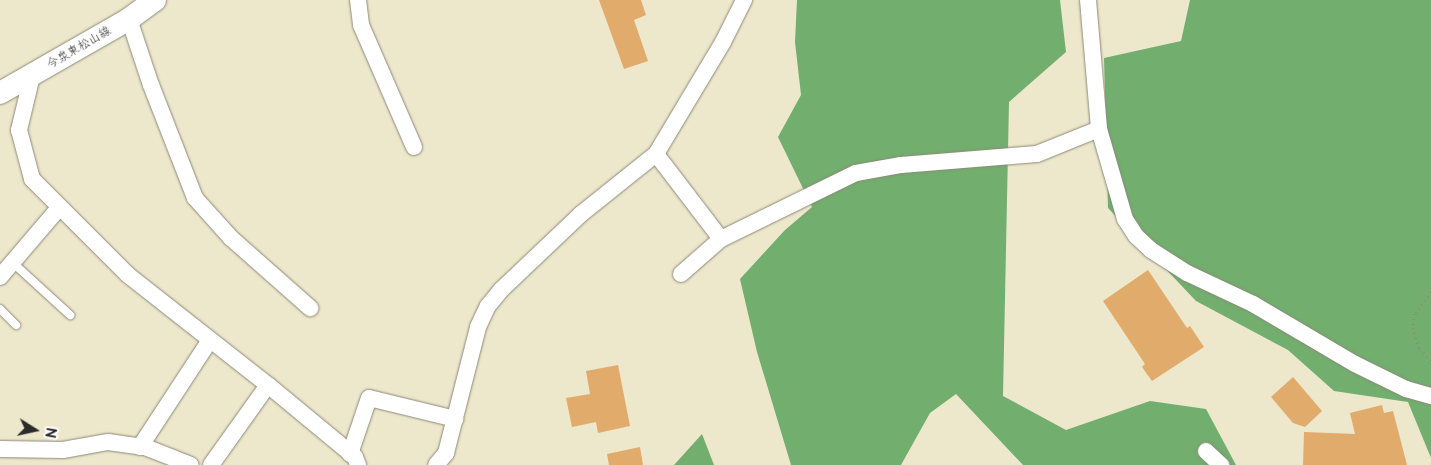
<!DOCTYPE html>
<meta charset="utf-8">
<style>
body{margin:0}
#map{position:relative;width:1431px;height:465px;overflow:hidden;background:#ede7cb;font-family:"Balsamiq Sans","Klee One",sans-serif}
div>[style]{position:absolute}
.forest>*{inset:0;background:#72ae6e}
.building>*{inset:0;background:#e1ab6c}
.path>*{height:2.5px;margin-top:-1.25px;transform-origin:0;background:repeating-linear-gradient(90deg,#8c897b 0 1px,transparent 0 5px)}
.roads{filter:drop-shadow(0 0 1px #8c897b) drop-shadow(0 0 1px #8c897b)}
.service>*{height:8px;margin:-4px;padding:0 4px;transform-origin:4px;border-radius:4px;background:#fff}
.minor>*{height:16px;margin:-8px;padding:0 8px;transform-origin:8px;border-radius:8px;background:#fff}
.secondary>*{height:22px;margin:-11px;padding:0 11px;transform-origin:11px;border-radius:11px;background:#fff}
span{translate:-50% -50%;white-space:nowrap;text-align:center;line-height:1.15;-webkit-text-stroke:5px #fff;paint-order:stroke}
.street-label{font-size:12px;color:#2b2b2b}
.north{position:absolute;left:10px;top:405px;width:50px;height:50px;-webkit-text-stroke:4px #fff;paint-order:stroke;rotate:100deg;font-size:14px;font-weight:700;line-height:20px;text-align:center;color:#2b2b2b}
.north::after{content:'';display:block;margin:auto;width:18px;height:22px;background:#2b2b2b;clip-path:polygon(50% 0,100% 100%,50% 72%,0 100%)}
</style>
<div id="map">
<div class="forest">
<i style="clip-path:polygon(797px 0,1060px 0,1066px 52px,1009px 102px,1003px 396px,1066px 430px,1150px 401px,1206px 409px,1236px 465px,1023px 465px,956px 394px,930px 413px,901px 465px,791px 465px,757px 352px,740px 279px,785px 230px,812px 207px,778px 137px,801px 95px,795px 42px)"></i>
<i style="clip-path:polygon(1190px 0,1431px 0,1431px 458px,1408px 402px,1334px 391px,1288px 350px,1196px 301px,1108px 208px,1104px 58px,1181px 41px)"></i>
<i style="clip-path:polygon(702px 434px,714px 465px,674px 465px)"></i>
</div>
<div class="building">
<i style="clip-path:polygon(599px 0,641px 0,646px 15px,634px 20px,648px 61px,624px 69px)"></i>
<i style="clip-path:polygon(1148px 270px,1187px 328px,1190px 326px,1204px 347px,1152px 381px,1142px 367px,1145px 364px,1103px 301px)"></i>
<i style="clip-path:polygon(618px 365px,630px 426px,598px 433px,596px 422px,572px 427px,566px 398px,590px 394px,586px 371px)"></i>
<i style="clip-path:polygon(1293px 377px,1322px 411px,1305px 427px,1293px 423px,1271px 397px)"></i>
<i style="clip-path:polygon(1382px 405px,1384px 413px,1393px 411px,1407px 465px,1303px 465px,1304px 432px,1355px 434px,1350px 413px)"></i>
<i style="clip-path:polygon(640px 447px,643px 465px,609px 465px,607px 454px)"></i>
</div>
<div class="path">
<i style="left:1431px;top:292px;width:27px;rotate:126deg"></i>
<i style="left:1415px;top:314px;width:14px;rotate:98deg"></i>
<i style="left:1413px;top:328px;width:22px;rotate:72deg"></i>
<i style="left:1420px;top:349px;width:16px;rotate:45deg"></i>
</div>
<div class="roads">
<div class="service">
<i style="left:12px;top:262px;width:79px;rotate:42.4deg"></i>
<i style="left:0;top:309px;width:23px;rotate:45deg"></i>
</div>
<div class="minor">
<i style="left:358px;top:0;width:25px;rotate:83deg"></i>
<i style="left:361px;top:25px;width:133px;rotate:66.5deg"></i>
<i style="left:1088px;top:0;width:129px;rotate:85.1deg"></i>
<i style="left:1099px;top:129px;width:94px;rotate:73.9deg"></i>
<i style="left:1125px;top:219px;width:20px;rotate:57deg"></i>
<i style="left:1136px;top:236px;width:21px;rotate:43deg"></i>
<i style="left:1151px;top:250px;width:43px;rotate:32.6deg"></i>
<i style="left:1187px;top:273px;width:73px;rotate:25.2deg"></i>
<i style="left:1253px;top:304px;width:118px;rotate:30.5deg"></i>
<i style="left:1355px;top:364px;width:57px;rotate:26.1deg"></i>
<i style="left:1406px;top:389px;width:26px;rotate:16deg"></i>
<i style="left:129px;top:19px;width:70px;rotate:71.6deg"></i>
<i style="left:151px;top:85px;width:121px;rotate:68.7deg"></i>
<i style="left:195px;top:198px;width:54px;rotate:48deg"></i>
<i style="left:231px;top:238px;width:106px;rotate:41.5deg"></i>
<i style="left:32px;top:76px;width:56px;rotate:103.5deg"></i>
<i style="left:19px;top:130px;width:51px;rotate:75.1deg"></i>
<i style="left:32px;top:179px;width:136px;rotate:45deg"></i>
<i style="left:128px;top:275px;width:178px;rotate:38.2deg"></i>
<i style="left:268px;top:385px;width:113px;rotate:39.6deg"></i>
<i style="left:355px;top:457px;width:9px;rotate:69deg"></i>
<i style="left:656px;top:154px;width:107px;rotate:52.6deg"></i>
<i style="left:721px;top:239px;width:150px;rotate:-26.1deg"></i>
<i style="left:856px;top:173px;width:46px;rotate:-10.1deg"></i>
<i style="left:901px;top:165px;width:136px;rotate:-4.6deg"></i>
<i style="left:1037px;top:154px;width:67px;rotate:-22deg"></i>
<i style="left:681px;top:274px;width:53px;rotate:-41.2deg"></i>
<i style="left:0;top:277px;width:91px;rotate:-49.5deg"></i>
<i style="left:140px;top:447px;width:128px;rotate:-56.8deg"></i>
<i style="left:0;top:449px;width:63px;rotate:0.9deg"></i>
<i style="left:63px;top:450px;width:46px;rotate:-10.1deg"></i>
<i style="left:108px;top:442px;width:37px;rotate:8deg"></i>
<i style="left:145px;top:447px;width:49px;rotate:21.4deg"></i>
<i style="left:1206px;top:451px;width:21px;rotate:43deg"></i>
<i style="left:350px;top:454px;width:59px;rotate:-71.3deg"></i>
<i style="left:369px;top:398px;width:89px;rotate:13.7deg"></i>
<i style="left:211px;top:465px;width:98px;rotate:-54.5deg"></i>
<i style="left:436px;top:465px;width:16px;rotate:-50deg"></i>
<i style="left:446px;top:453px;width:130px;rotate:-75.7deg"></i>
<i style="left:478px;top:327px;width:23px;rotate:-65deg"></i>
<i style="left:488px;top:306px;width:21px;rotate:-51deg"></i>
<i style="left:501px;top:290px;width:110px;rotate:-43.5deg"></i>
<i style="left:581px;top:214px;width:96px;rotate:-38.7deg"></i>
<i style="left:656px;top:154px;width:131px;rotate:-59.1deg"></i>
<i style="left:723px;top:42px;width:47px;rotate:-63.4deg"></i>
</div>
<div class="secondary">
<i style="left:0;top:93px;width:149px;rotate:-29.8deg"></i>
<i style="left:129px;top:19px;width:32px;rotate:-36deg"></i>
</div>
</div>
<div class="street-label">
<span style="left:79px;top:48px;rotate:-30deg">今泉東松山線</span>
</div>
<div class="north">N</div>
</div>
